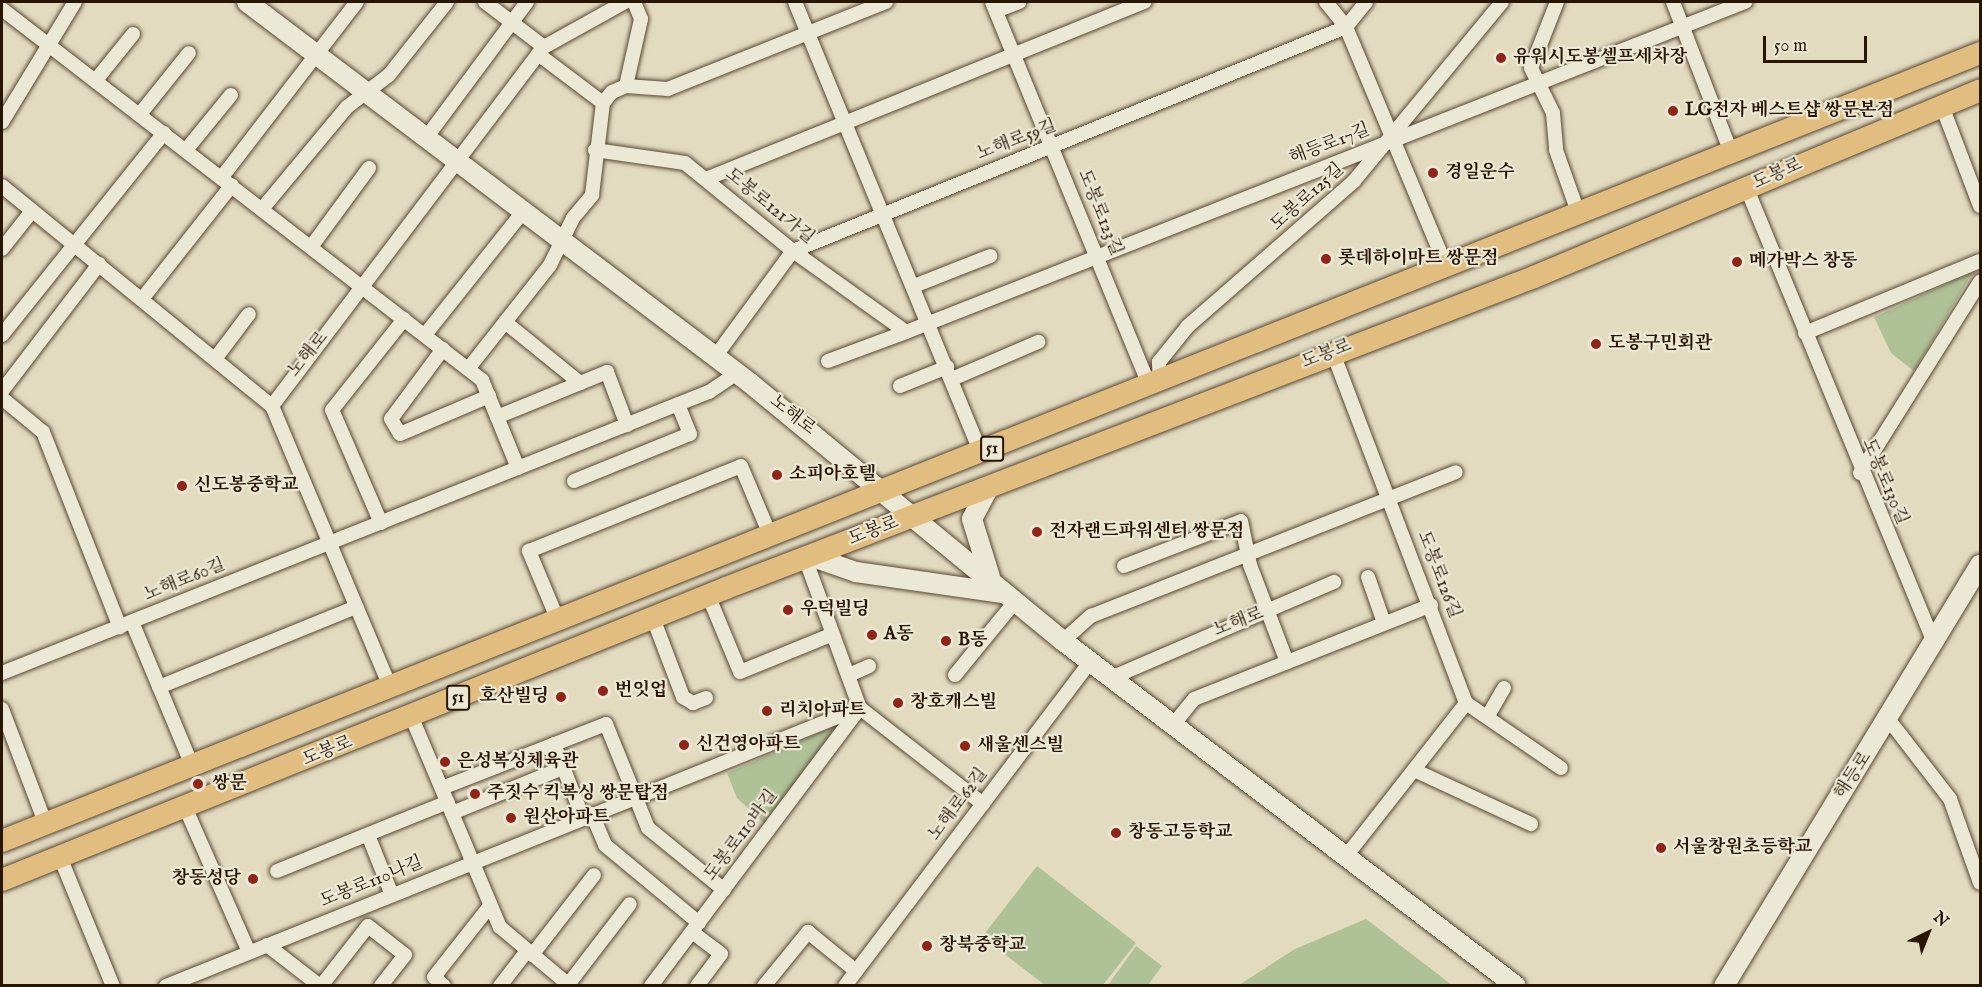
<!DOCTYPE html>
<meta charset="utf-8">
<style>
body{margin:0}
#map{position:relative;width:1982px;height:987px;overflow:hidden;background:#e2dbc0;font-family:"IM FELL English","Noto Serif KR",serif}
div>[style]{position:absolute}
.green>*{inset:0;background:#afc196}
.roads{filter:drop-shadow(0 0 2px #574632) drop-shadow(0 0 2px #574632)}
.minor>*{height:14px;margin:-7px;padding:0 7px;transform-origin:7px;border-radius:7px;background:#ece8d6}
.secondary>*{height:20px;margin:-10px;padding:0 10px;transform-origin:10px;border-radius:10px;background:#ece8d6}
.primary>*{height:22px;margin:-11px;padding:0 11px;transform-origin:11px;border-radius:11px;background:#e1be80}
.dots>*{width:16px;height:16px;translate:-50% -50%;box-sizing:border-box;border:3px solid #ece8d6;border-radius:50%}
span{translate:-50% -50%;white-space:nowrap;text-align:center;line-height:1.15;-webkit-text-stroke:4.5px #ece8d6;paint-order:stroke}
.shield-label span{padding:2px 4px;background:#ece8d6;border:2px solid;border-radius:4px;-webkit-text-stroke-width:0}
.shield-label{font-size:16px;color:#291503;font-weight:700}
.poi-label{font-size:18px;color:#291503;font-weight:700}
.left{translate:0 -50%;text-align:left}
.right{translate:-100% -50%;text-align:right}
.street-label{font-size:18px;color:#291503}
.frame{position:absolute;inset:0;border:3px solid #291503;pointer-events:none}
.north{position:absolute;left:1898px;top:903px;width:60px;height:60px;-webkit-text-stroke:4px #ece8d6;paint-order:stroke;rotate:43deg;font-size:16px;font-weight:700;line-height:24px;text-align:center;color:#291503}
.north::after{content:'';display:block;margin:auto;width:21px;height:27px;background:#291503;clip-path:polygon(50% 0,100% 100%,50% 72%,0 100%)}
.scale{position:absolute;left:1763px;top:36px;width:104px;height:27px;box-sizing:border-box;border:3px solid #291503;border-top:0;padding-left:8px;font-size:18px;line-height:21px;white-space:nowrap;color:#291503;-webkit-text-stroke:4px #ece8d6;paint-order:stroke}
</style>
<div id="map">
<div class="green">
<i style="clip-path:polygon(1973px 272px,1914px 371px,1891px 353px,1874px 317px)"></i>
<i style="clip-path:polygon(841px 724px,767px 826px,737px 798px,727px 773px)"></i>
<i style="clip-path:polygon(1037px 866px,1136px 943px,1103px 985px,1045px 985px,982px 937px)"></i>
<i style="clip-path:polygon(1366px 919px,1452px 985px,1239px 985px,1295px 949px)"></i>
<i style="clip-path:polygon(1136px 946px,1162px 966px,1148px 985px,1108px 985px)"></i>
</div>
<div class="roads">
<div class="minor">
<i style="left:485px;top:2px;width:74px;rotate:37.3deg"></i>
<i style="left:795px;top:2px;width:488px;rotate:67.6deg"></i>
<i style="left:992px;top:2px;width:416px;rotate:67.7deg"></i>
<i style="left:1326px;top:2px;width:32px;rotate:51deg"></i>
<i style="left:1346px;top:27px;width:259px;rotate:67.3deg"></i>
<i style="left:1557px;top:2px;width:71px;rotate:111.5deg"></i>
<i style="left:1531px;top:68px;width:50px;rotate:63.9deg"></i>
<i style="left:1553px;top:113px;width:37px;rotate:85deg"></i>
<i style="left:1556px;top:150px;width:66px;rotate:70.5deg"></i>
<i style="left:1673px;top:2px;width:159px;rotate:68.9deg"></i>
<i style="left:2px;top:9px;width:607px;rotate:37.7deg"></i>
<i style="left:482px;top:380px;width:95px;rotate:67.8deg"></i>
<i style="left:996px;top:11px;width:25px;rotate:-21deg"></i>
<i style="left:538px;top:54px;width:81px;rotate:37deg"></i>
<i style="left:96px;top:80px;width:59px;rotate:-51.2deg"></i>
<i style="left:626px;top:86px;width:69px;rotate:-77.4deg"></i>
<i style="left:641px;top:19px;width:18px;rotate:-112deg"></i>
<i style="left:1942px;top:106px;width:107px;rotate:69.2deg"></i>
<i style="left:140px;top:114px;width:78px;rotate:-51.2deg"></i>
<i style="left:2px;top:122px;width:140px;rotate:-58.7deg"></i>
<i style="left:426px;top:138px;width:169px;rotate:-53.4deg"></i>
<i style="left:186px;top:150px;width:71px;rotate:-50.7deg"></i>
<i style="left:595px;top:150px;width:91px;rotate:8.2deg"></i>
<i style="left:685px;top:163px;width:139px;rotate:39.2deg"></i>
<i style="left:793px;top:251px;width:139px;rotate:35.6deg"></i>
<i style="left:906px;top:332px;width:902px;rotate:-21.47deg"></i>
<i style="left:222px;top:177px;width:221px;rotate:-52.4deg"></i>
<i style="left:706px;top:179px;width:473px;rotate:-22deg"></i>
<i style="left:2px;top:186px;width:348px;rotate:39.2deg"></i>
<i style="left:272px;top:406px;width:302px;rotate:67.2deg"></i>
<i style="left:1747px;top:189px;width:491px;rotate:67.6deg"></i>
<i style="left:262px;top:209px;width:133px;rotate:-50.2deg"></i>
<i style="left:347px;top:107px;width:53px;rotate:-37.3deg"></i>
<i style="left:389px;top:75px;width:93px;rotate:-51.5deg"></i>
<i style="left:311px;top:247px;width:98px;rotate:-53.7deg"></i>
<i style="left:2px;top:249px;width:48px;rotate:-51.7deg"></i>
<i style="left:914px;top:286px;width:82px;rotate:-21.5deg"></i>
<i style="left:142px;top:299px;width:145px;rotate:-51.7deg"></i>
<i style="left:505px;top:322px;width:97px;rotate:39.1deg"></i>
<i style="left:1805px;top:333px;width:189px;rotate:-22.4deg"></i>
<i style="left:2px;top:335px;width:259px;rotate:-51.3deg"></i>
<i style="left:425px;top:335px;width:157px;rotate:-51.5deg"></i>
<i style="left:443px;top:349px;width:87px;rotate:126.6deg"></i>
<i style="left:391px;top:419px;width:17px;rotate:59deg"></i>
<i style="left:400px;top:434px;width:97px;rotate:-23.1deg"></i>
<i style="left:1333px;top:353px;width:374px;rotate:69.2deg"></i>
<i style="left:1466px;top:703px;width:115px;rotate:34.4deg"></i>
<i style="left:715px;top:357px;width:132px;rotate:-53.7deg"></i>
<i style="left:793px;top:251px;width:597px;rotate:-22.05deg"></i>
<i style="left:1346px;top:27px;width:32px;rotate:-51deg"></i>
<i style="left:215px;top:359px;width:56px;rotate:-52.9deg"></i>
<i style="left:828px;top:361px;width:83px;rotate:-20.4deg"></i>
<i style="left:468px;top:369px;width:132px;rotate:-51.7deg"></i>
<i style="left:550px;top:265px;width:52px;rotate:-63.9deg"></i>
<i style="left:573px;top:218px;width:30px;rotate:-50deg"></i>
<i style="left:592px;top:195px;width:93px;rotate:-83.2deg"></i>
<i style="left:603px;top:103px;width:14px;rotate:-51deg"></i>
<i style="left:612px;top:92px;width:15px;rotate:-23deg"></i>
<i style="left:626px;top:86px;width:42px;rotate:4.1deg"></i>
<i style="left:668px;top:89px;width:235px;rotate:-21.8deg"></i>
<i style="left:952px;top:379px;width:94px;rotate:-23.3deg"></i>
<i style="left:1160px;top:383px;width:21px;rotate:-93deg"></i>
<i style="left:1159px;top:362px;width:46px;rotate:-51.1deg"></i>
<i style="left:1188px;top:326px;width:220px;rotate:-41.1deg"></i>
<i style="left:1354px;top:181px;width:232px;rotate:-50.4deg"></i>
<i style="left:900px;top:386px;width:51px;rotate:-22deg"></i>
<i style="left:2px;top:391px;width:160px;rotate:-52.6deg"></i>
<i style="left:2px;top:398px;width:53px;rotate:39.7deg"></i>
<i style="left:43px;top:432px;width:210px;rotate:68.5deg"></i>
<i style="left:272px;top:406px;width:450px;rotate:-52.9deg"></i>
<i style="left:544px;top:47px;width:93px;rotate:-29.1deg"></i>
<i style="left:497px;top:417px;width:119px;rotate:-22.2deg"></i>
<i style="left:607px;top:372px;width:57px;rotate:69.3deg"></i>
<i style="left:1860px;top:473px;width:226px;rotate:-57.9deg"></i>
<i style="left:574px;top:481px;width:125px;rotate:-22.1deg"></i>
<i style="left:690px;top:434px;width:32px;rotate:-112deg"></i>
<i style="left:381px;top:523px;width:123px;rotate:-113.4deg"></i>
<i style="left:332px;top:410px;width:116px;rotate:-51.6deg"></i>
<i style="left:805px;top:558px;width:160px;rotate:69.9deg"></i>
<i style="left:860px;top:708px;width:156px;rotate:38deg"></i>
<i style="left:1124px;top:566px;width:125px;rotate:-21deg"></i>
<i style="left:1241px;top:521px;width:45px;rotate:78.4deg"></i>
<i style="left:1250px;top:565px;width:104px;rotate:69.1deg"></i>
<i style="left:1368px;top:577px;width:49px;rotate:70.8deg"></i>
<i style="left:708px;top:595px;width:83px;rotate:67.4deg"></i>
<i style="left:740px;top:672px;width:100px;rotate:-22.2deg"></i>
<i style="left:557px;top:618px;width:73px;rotate:-112.7deg"></i>
<i style="left:529px;top:551px;width:228px;rotate:-21.8deg"></i>
<i style="left:741px;top:466px;width:77px;rotate:67.1deg"></i>
<i style="left:653px;top:618px;width:85px;rotate:69.2deg"></i>
<i style="left:683px;top:697px;width:12px;rotate:31deg"></i>
<i style="left:693px;top:703px;width:14px;rotate:-21deg"></i>
<i style="left:132px;top:622px;width:153px;rotate:67.3deg"></i>
<i style="left:1063px;top:641px;width:38px;rotate:-42deg"></i>
<i style="left:1091px;top:616px;width:392px;rotate:-21.5deg"></i>
<i style="left:2px;top:673px;width:761px;rotate:-21.68deg"></i>
<i style="left:709px;top:392px;width:34px;rotate:-34deg"></i>
<i style="left:849px;top:675px;width:22px;rotate:-24deg"></i>
<i style="left:955px;top:675px;width:93px;rotate:-50.7deg"></i>
<i style="left:1111px;top:678px;width:243px;rotate:-23.3deg"></i>
<i style="left:159px;top:687px;width:213px;rotate:-22.1deg"></i>
<i style="left:2px;top:709px;width:121px;rotate:69.2deg"></i>
<i style="left:1489px;top:714px;width:30px;rotate:-60deg"></i>
<i style="left:412px;top:718px;width:227px;rotate:67.2deg"></i>
<i style="left:500px;top:927px;width:92px;rotate:40.1deg"></i>
<i style="left:1889px;top:720px;width:100px;rotate:52.3deg"></i>
<i style="left:1950px;top:799px;width:89px;rotate:70.3deg"></i>
<i style="left:1173px;top:725px;width:33px;rotate:-51deg"></i>
<i style="left:1194px;top:699px;width:255px;rotate:-21.6deg"></i>
<i style="left:554px;top:744px;width:79px;rotate:68.6deg"></i>
<i style="left:1414px;top:770px;width:129px;rotate:24.8deg"></i>
<i style="left:442px;top:788px;width:176px;rotate:-21.3deg"></i>
<i style="left:606px;top:724px;width:112px;rotate:68deg"></i>
<i style="left:648px;top:828px;width:98px;rotate:39.2deg"></i>
<i style="left:185px;top:807px;width:158px;rotate:66.2deg"></i>
<i style="left:452px;top:813px;width:120px;rotate:-22.1deg"></i>
<i style="left:592px;top:814px;width:34px;rotate:67deg"></i>
<i style="left:605px;top:845px;width:122px;rotate:39.7deg"></i>
<i style="left:368px;top:835px;width:65px;rotate:68.2deg"></i>
<i style="left:1347px;top:855px;width:193px;rotate:-51.9deg"></i>
<i style="left:60px;top:857px;width:139px;rotate:67.7deg"></i>
<i style="left:277px;top:871px;width:184px;rotate:-22deg"></i>
<i style="left:692px;top:932px;width:36px;rotate:37deg"></i>
<i style="left:721px;top:954px;width:40px;rotate:127deg"></i>
<i style="left:267px;top:945px;width:67px;rotate:37.7deg"></i>
<i style="left:532px;top:955px;width:101px;rotate:-52.2deg"></i>
<i style="left:166px;top:986px;width:748px;rotate:-21.83deg"></i>
<i style="left:321px;top:986px;width:76px;rotate:-51.9deg"></i>
<i style="left:368px;top:926px;width:47px;rotate:38.1deg"></i>
<i style="left:405px;top:955px;width:39px;rotate:128deg"></i>
<i style="left:444px;top:986px;width:13px;rotate:-138deg"></i>
<i style="left:434px;top:977px;width:89px;rotate:-51.8deg"></i>
<i style="left:500px;top:986px;width:44px;rotate:-52.4deg"></i>
<i style="left:567px;top:986px;width:103px;rotate:-52.5deg"></i>
<i style="left:651px;top:986px;width:348px;rotate:-53.1deg"></i>
<i style="left:764px;top:986px;width:70px;rotate:-50.8deg"></i>
<i style="left:808px;top:932px;width:62px;rotate:39.1deg"></i>
<i style="left:845px;top:986px;width:406px;rotate:-52.9deg"></i>
</div>
<div class="secondary">
<i style="left:247px;top:2px;width:631px;rotate:37.14deg"></i>
<i style="left:750px;top:383px;width:406px;rotate:39.5deg"></i>
<i style="left:1063px;top:641px;width:569px;rotate:37.29deg"></i>
<i style="left:989px;top:487px;width:36px;rotate:118deg"></i>
<i style="left:972px;top:519px;width:61px;rotate:72.8deg"></i>
<i style="left:810px;top:556px;width:49px;rotate:19.2deg"></i>
<i style="left:856px;top:572px;width:148px;rotate:8.2deg"></i>
<i style="left:1724px;top:986px;width:493px;rotate:-58.7deg"></i>
</div>
<div class="primary">
<i style="left:2px;top:841px;width:2129px;rotate:-21.72deg"></i>
<i style="left:2px;top:880px;width:781px;rotate:-21.96deg"></i>
<i style="left:726px;top:588px;width:866px;rotate:-21.05deg"></i>
<i style="left:1534px;top:277px;width:484px;rotate:-22.7deg"></i>
</div>
</div>
<div class="dots">
<i style="left:1501px;top:58px;background:#8f2418"></i>
<i style="left:1673px;top:111px;background:#8f2418"></i>
<i style="left:1433px;top:173px;background:#8f2418"></i>
<i style="left:1326px;top:259px;background:#8f2418"></i>
<i style="left:1737px;top:262px;background:#8f2418"></i>
<i style="left:1596px;top:344px;background:#8f2418"></i>
<i style="left:777px;top:475px;background:#8f2418"></i>
<i style="left:182px;top:486px;background:#8f2418"></i>
<i style="left:1037px;top:532px;background:#8f2418"></i>
<i style="left:788px;top:610px;background:#8f2418"></i>
<i style="left:872px;top:635px;background:#8f2418"></i>
<i style="left:946px;top:641px;background:#8f2418"></i>
<i style="left:603px;top:691px;background:#8f2418"></i>
<i style="left:561px;top:697px;background:#8f2418"></i>
<i style="left:898px;top:703px;background:#8f2418"></i>
<i style="left:767px;top:711px;background:#8f2418"></i>
<i style="left:684px;top:745px;background:#8f2418"></i>
<i style="left:965px;top:746px;background:#8f2418"></i>
<i style="left:445px;top:762px;background:#8f2418"></i>
<i style="left:198px;top:784px;background:#8f2418"></i>
<i style="left:475px;top:794px;background:#8f2418"></i>
<i style="left:511px;top:818px;background:#8f2418"></i>
<i style="left:1116px;top:833px;background:#8f2418"></i>
<i style="left:1661px;top:848px;background:#8f2418"></i>
<i style="left:253px;top:879px;background:#8f2418"></i>
<i style="left:927px;top:946px;background:#8f2418"></i>
</div>
<div class="shield-label">
<span style="left:992px;top:449px">51</span>
<span style="left:458px;top:698px">51</span>
</div>
<div class="poi-label">
<span class="left" style="left:1513px;top:58px">유워시도봉셀프세차장</span>
<span class="left" style="left:1685px;top:111px">LG전자 베스트샵 쌍문본점</span>
<span class="left" style="left:1445px;top:173px">경일운수</span>
<span class="left" style="left:1338px;top:259px">롯데하이마트 쌍문점</span>
<span class="left" style="left:1749px;top:262px">메가박스 창동</span>
<span class="left" style="left:1608px;top:344px">도봉구민회관</span>
<span class="left" style="left:789px;top:475px">소피아호텔</span>
<span class="left" style="left:194px;top:486px">신도봉중학교</span>
<span class="left" style="left:1049px;top:532px">전자랜드파워센터 쌍문점</span>
<span class="left" style="left:800px;top:610px">우덕빌딩</span>
<span class="left" style="left:884px;top:635px">A동</span>
<span class="left" style="left:958px;top:641px">B동</span>
<span class="left" style="left:615px;top:691px">번잇업</span>
<span class="right" style="left:549px;top:697px">호산빌딩</span>
<span class="left" style="left:910px;top:703px">창호캐스빌</span>
<span class="left" style="left:779px;top:711px">리치아파트</span>
<span class="left" style="left:696px;top:745px">신건영아파트</span>
<span class="left" style="left:977px;top:746px">새울센스빌</span>
<span class="left" style="left:457px;top:762px">은성복싱체육관</span>
<span class="left" style="left:212px;top:784px">쌍문</span>
<span class="left" style="left:487px;top:794px">주짓수 킥복싱 쌍문탑점</span>
<span class="left" style="left:523px;top:818px">원산아파트</span>
<span class="left" style="left:1128px;top:833px">창동고등학교</span>
<span class="left" style="left:1673px;top:848px">서울창원초등학교</span>
<span class="right" style="left:241px;top:879px">창동성당</span>
<span class="left" style="left:939px;top:946px">창북중학교</span>
</div>
<div class="street-label">
<span style="left:1017px;top:141px;rotate:-21deg">노해로59길</span>
<span style="left:1330px;top:145px;rotate:-21deg">해등로17길</span>
<span style="left:1778px;top:175px;rotate:-24deg">도봉로</span>
<span style="left:1308px;top:198px;rotate:-42deg">도봉로125길</span>
<span style="left:769px;top:207px;rotate:39deg">도봉로121가길</span>
<span style="left:1099px;top:213px;rotate:68deg">도봉로123길</span>
<span style="left:309px;top:355px;rotate:-51deg">노해로</span>
<span style="left:1327px;top:355px;rotate:-21deg">도봉로</span>
<span style="left:792px;top:416px;rotate:38deg">노해로</span>
<span style="left:1884px;top:482px;rotate:67deg">도봉로130길</span>
<span style="left:874px;top:532px;rotate:-21deg">도봉로</span>
<span style="left:1438px;top:575px;rotate:69deg">도봉로126길</span>
<span style="left:185px;top:581px;rotate:-22deg">노해로60길</span>
<span style="left:1239px;top:623px;rotate:-21deg">노해로</span>
<span style="left:328px;top:752px;rotate:-22deg">도봉로</span>
<span style="left:1854px;top:776px;rotate:-57deg">해등로</span>
<span style="left:959px;top:805px;rotate:-53deg">노해로62길</span>
<span style="left:742px;top:836px;rotate:-53deg">도봉로110바길</span>
<span style="left:372px;top:883px;rotate:-22deg">도봉로110나길</span>
</div>
<div class="frame"></div>
<div class="north">N</div>
<div class="scale">50 m</div>
</div>
